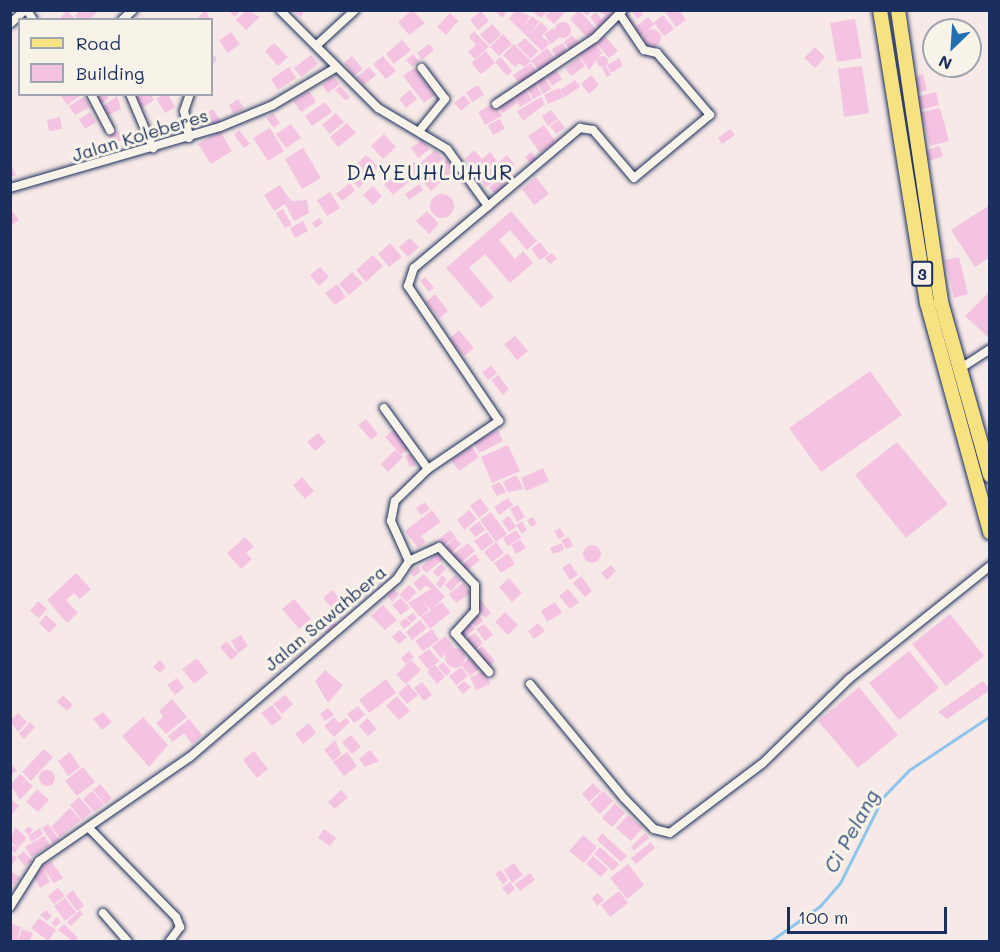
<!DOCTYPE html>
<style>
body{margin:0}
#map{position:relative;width:1000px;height:952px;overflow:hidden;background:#f7e9e7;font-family:Mali,sans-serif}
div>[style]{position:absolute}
.stream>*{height:3px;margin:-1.5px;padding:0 1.5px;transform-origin:1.5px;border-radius:1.5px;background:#8ec5ed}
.building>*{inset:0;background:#f5c3e2}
.round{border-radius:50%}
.roads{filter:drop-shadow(0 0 2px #1b2f5e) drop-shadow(0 0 2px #1b2f5e)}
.street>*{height:8px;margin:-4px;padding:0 4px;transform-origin:4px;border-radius:4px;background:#f7f3e8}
.primary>*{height:14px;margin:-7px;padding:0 7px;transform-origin:7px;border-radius:7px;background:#f7e281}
span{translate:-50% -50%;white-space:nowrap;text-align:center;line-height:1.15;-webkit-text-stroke:6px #f7f3e8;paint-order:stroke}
.shield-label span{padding:2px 4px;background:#f7f3e8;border:2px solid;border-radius:4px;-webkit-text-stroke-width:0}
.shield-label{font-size:16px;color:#1b2f5e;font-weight:700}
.street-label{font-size:18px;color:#1b2f5e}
.water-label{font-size:20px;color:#385482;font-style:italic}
.quarter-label{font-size:21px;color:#1b2f5e;letter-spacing:1.5px}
.frame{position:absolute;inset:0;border:12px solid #1b2f5e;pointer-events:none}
.legend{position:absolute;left:18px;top:18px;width:195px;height:78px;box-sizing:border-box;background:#f7f3e8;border:2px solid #9fa5b1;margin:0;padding:8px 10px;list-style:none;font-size:18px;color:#1b2f5e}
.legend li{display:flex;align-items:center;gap:12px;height:30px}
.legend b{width:30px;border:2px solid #9fa5b1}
.north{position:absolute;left:922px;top:18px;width:60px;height:60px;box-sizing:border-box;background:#f7f3e8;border:2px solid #9fa5b1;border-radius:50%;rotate:205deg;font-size:16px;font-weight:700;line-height:24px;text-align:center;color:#1b2f5e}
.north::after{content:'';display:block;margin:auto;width:21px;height:27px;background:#1f6fb2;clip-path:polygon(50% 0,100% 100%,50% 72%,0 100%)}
.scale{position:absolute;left:787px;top:907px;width:160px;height:27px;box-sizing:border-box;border:3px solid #1b2f5e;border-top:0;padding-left:8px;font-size:18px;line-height:21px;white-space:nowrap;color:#1b2f5e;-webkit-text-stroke:4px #f7f3e8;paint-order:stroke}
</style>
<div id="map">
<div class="stream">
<i style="left:769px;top:942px;width:62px;rotate:-35.2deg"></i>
<i style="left:820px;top:906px;width:30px;rotate:-49deg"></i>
<i style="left:840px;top:883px;width:96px;rotate:-63.4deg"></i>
<i style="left:883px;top:797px;width:37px;rotate:-46deg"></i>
<i style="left:909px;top:770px;width:97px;rotate:-33.7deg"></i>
</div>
<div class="building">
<i style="clip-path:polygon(80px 10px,99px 10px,89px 20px,79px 20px,75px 16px)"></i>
<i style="clip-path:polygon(206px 10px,210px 20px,195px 20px)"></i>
<i style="clip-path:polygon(228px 10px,241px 10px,235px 17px)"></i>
<i style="clip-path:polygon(247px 10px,260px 17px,246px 30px,236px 20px)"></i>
<i style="clip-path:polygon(292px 10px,305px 10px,301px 17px)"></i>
<i style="clip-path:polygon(412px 10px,425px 23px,409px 35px,398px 22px)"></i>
<i style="clip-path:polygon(494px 10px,507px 10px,503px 18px)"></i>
<i style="clip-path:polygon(516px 10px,530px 16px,524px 26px,532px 16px,539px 22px,531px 33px,541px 22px,548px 29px,541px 36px,550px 43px,542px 51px,509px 19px)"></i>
<i style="clip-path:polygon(530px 10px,549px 10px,541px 18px)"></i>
<i style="clip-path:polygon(551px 10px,567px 10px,554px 24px,545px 16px)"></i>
<i style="clip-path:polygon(579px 10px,598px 31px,589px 40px,570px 19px)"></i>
<i style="clip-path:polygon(581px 10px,593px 10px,587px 16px)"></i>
<i style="clip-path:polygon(595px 10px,620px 10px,613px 19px)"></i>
<i style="clip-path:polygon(631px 10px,640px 10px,643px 15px,637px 19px)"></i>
<i style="clip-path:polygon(664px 10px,679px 10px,686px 20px,676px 27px)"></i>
<i style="clip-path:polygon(67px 11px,76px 20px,58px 20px)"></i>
<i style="clip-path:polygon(481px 11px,489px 21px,478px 30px,470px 20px)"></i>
<i style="clip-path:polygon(596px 12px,606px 25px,600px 30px,590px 17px)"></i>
<i style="clip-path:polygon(450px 13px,458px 21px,446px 35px,437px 27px)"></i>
<i style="clip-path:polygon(607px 14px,613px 20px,607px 25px,601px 19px)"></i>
<i style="clip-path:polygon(628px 14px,636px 25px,631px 29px,622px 17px)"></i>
<i style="clip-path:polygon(663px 15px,674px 29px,664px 36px,655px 24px,639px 38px,632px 30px,648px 17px,653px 23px)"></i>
<i style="clip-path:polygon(855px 19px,862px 58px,837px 62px,830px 23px)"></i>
<i class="round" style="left:555px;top:22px;width:16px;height:16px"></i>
<i style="clip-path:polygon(492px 24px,501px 34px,490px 45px,480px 35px)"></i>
<i style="clip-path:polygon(553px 28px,560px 37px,551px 44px,544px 34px)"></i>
<i class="round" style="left:643px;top:29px;width:18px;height:18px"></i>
<i style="clip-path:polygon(474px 31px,489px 47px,475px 59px,468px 52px,476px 45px,469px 37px)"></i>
<i style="clip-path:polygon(231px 32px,240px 44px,228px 53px,219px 41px)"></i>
<i style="clip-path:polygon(503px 34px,512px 44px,499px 56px,490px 47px)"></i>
<i style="clip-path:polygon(572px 35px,580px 44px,571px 51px,564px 42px)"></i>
<i style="clip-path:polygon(605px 36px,618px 51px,609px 58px,596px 43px)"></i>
<i style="clip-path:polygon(525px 38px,538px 51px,531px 59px,517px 45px)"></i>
<i style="clip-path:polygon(402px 40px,411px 50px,394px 64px,386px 54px)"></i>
<i style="clip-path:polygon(594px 41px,602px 53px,589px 70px,578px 53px)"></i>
<i style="clip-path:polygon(274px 43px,288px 57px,278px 66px,265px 51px)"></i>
<i style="clip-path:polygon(563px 43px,567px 52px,556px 58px,552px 49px)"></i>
<i style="clip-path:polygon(429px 44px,434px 50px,422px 60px,417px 53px)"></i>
<i style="clip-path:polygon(514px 44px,531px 61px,524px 67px,519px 63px,515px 67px,503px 55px)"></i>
<i style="clip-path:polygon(815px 47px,825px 57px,815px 68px,804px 58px)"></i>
<i style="clip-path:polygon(547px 48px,557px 61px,542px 73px,531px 61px)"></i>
<i style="clip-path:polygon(486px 51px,495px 63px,481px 74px,471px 63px)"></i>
<i style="clip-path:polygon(212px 53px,217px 59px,212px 65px)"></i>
<i style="clip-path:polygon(413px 54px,419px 61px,412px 67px,406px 60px)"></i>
<i style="clip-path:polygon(311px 55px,318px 64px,301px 77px,294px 68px)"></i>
<i class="round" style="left:596.5px;top:55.5px;width:11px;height:11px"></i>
<i style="clip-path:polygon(352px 56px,363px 69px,354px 76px,344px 63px)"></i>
<i style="clip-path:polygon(383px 56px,396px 71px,386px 79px,373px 64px)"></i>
<i style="clip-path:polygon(501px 57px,512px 71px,507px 76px,495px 62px)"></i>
<i style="clip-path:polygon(579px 57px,585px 66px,571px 76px,565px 68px)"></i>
<i style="clip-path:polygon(619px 58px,623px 66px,611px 73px,607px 65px)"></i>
<i style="clip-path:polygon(531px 63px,538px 74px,521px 86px,513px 75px)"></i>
<i style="clip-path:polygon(606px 66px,611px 75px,607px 77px,602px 68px)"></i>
<i style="clip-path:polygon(862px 66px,869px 113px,844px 117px,838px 69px)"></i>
<i style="clip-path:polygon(289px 67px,296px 78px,278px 90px,271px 79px)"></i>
<i style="clip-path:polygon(369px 67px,376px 75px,364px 85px,357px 77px)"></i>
<i style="clip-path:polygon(414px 68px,435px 95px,424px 103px,403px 76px)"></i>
<i style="clip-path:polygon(556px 70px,562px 79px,552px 86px,546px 77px)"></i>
<i style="clip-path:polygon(923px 74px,927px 90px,915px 93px,911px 80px)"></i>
<i style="clip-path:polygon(591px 75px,599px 85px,589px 94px,581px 84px)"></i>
<i style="clip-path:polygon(333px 76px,340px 84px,328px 93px,322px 85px)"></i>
<i style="clip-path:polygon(544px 76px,551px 89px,543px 94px,536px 81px)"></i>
<i style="clip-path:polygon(575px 80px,580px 87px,565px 97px,560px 90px)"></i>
<i style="clip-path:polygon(534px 82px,542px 94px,533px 99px,526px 87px)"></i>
<i style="clip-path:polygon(478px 85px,484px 95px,472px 102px,466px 92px)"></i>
<i style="clip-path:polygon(340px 86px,350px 97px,346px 101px,335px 90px)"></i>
<i style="clip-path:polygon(525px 88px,532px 100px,520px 107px,513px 95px)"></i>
<i style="clip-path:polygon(559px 88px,564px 97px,548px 104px,544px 95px)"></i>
<i style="clip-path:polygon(410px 90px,417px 99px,406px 108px,399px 99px)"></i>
<i style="clip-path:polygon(309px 91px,316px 102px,301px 112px,293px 101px)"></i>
<i style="clip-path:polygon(936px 92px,939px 105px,920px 110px,916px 97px)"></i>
<i style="clip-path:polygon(60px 94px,79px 94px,80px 96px,67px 105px)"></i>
<i style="clip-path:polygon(94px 94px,106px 94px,109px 98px,99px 105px)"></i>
<i style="clip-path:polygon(138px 94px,151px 94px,154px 100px,142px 108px,134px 97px)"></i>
<i style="clip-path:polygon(168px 94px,175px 107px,165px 113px,156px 98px)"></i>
<i style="clip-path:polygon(464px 95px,470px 103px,461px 111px,454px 103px)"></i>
<i style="clip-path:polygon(117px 96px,121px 109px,107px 116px,102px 107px)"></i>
<i style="clip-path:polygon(512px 96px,517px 103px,503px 113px,498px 106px)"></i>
<i style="clip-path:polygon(84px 97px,90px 107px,75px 115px,69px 106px)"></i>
<i style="clip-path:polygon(541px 97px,545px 104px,523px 121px,517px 111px)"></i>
<i style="clip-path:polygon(238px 99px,244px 108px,234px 114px,229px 105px)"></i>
<i style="clip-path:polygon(325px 102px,332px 112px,312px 126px,305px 116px)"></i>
<i style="clip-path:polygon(495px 103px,502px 116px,485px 125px,478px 112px)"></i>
<i style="clip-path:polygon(940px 108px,949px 141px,930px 146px,921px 112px)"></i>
<i style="clip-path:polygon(213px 109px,221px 121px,214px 126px,206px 113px)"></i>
<i style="clip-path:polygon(551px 110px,558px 119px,548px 126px,542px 116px)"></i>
<i style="clip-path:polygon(90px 112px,96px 122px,85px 129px,79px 119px)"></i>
<i style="clip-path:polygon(273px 113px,280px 123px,274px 128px,266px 118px)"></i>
<i style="clip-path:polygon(336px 113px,344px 122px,330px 134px,322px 125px)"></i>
<i style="clip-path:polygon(60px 117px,62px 129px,49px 131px,47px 120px)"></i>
<i style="clip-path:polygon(500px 119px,505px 129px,493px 135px,488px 125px)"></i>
<i style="clip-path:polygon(559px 120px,565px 128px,556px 134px,550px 126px)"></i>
<i style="clip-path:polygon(347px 123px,356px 133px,338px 147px,330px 137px)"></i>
<i style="clip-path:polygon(291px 124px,301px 138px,286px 148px,276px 134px)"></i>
<i style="clip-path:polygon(544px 125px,556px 142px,540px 153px,528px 136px)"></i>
<i style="clip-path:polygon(270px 128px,284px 151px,268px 161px,253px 138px)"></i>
<i style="clip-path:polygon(730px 129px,735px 135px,722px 144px,718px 138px)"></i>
<i style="clip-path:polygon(239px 130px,250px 144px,244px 148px,234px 135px)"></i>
<i style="clip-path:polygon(118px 131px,123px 140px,113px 144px,108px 135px)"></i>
<i style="clip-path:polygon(220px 131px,232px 151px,211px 164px,198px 144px)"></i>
<i style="clip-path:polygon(384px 134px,396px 147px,383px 159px,371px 146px)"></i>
<i style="clip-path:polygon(422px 140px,430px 149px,418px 158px,411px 148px)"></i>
<i style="clip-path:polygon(939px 146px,943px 156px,929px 161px,925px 151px)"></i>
<i style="clip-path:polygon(303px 148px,321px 178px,302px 189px,285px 159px)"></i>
<i style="clip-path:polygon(435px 150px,443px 159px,427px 173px,419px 164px)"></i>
<i style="clip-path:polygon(474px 150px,482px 159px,490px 152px,497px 161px,480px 176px,465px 159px)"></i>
<i style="clip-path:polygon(531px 152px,538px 161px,533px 166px,525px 157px)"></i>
<i style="clip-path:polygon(366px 155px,379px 167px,359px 188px,346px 175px)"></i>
<i style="clip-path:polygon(507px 155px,515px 165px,506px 172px,498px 163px)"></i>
<i style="clip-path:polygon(447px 159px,455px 169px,431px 191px,424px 183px)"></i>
<i style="clip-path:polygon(414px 162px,426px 176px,417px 183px,405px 169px)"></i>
<i style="clip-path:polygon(10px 163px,16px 175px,10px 177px)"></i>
<i style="clip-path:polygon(496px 164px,505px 173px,486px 187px,479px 178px)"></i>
<i style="clip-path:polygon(402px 169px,411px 180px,393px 195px,384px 184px)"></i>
<i style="clip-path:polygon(508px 173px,515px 179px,511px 184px,504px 177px)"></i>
<i style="clip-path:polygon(536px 177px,549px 194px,534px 205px,522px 189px)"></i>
<i style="clip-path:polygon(498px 178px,507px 186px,498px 196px,489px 188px)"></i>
<i style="clip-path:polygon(350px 183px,355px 191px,342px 201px,336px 194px)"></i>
<i style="clip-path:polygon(419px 184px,423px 190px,409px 200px,405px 194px)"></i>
<i style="clip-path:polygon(280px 185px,291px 201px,307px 200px,309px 213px,294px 221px,285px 204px,274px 211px,264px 195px)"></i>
<i style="clip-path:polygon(373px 186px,382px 196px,373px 205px,363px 195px)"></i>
<i style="clip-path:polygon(330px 192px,340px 208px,327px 216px,317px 200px)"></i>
<i class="round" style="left:430px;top:194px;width:24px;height:24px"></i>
<i style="clip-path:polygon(990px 205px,990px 257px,975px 267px,951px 230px)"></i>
<i style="clip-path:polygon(10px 208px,19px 220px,10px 226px)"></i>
<i style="clip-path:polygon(283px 209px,292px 225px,285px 228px,276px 213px)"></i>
<i style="clip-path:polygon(427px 211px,439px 224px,429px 234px,416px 221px)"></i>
<i style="clip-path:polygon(511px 211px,537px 241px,527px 250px,510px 230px,499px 240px,515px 259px,523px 251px,533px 263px,510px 283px,485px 254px,469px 268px,494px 297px,481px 308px,446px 268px)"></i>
<i style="clip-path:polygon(319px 218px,323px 223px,316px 228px,312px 223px)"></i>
<i style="clip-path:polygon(303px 221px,308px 231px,295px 238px,290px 228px)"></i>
<i style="clip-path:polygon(410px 238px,419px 247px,408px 257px,399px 247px)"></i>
<i style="clip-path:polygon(540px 242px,549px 254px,540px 260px,531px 249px)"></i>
<i style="clip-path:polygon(390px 243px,402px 257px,389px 267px,378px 254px)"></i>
<i style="clip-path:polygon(552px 253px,557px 259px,550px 264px,545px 258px)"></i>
<i style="clip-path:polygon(373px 255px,383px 266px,366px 282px,356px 270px)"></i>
<i style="clip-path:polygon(959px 257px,968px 294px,954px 298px,945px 260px)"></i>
<i style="clip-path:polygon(320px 267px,329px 277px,319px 286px,310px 275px)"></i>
<i style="clip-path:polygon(352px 272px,363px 283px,349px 295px,339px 284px)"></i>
<i style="clip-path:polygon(425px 277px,434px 288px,429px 292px,420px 281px)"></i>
<i style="clip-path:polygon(337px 284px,346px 297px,335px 305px,325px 293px)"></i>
<i style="clip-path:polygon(990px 291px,990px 339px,965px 316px)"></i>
<i style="clip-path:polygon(435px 294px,448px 311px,440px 318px,426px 302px)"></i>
<i style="clip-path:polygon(459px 330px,474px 348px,464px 356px,449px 339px)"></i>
<i style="clip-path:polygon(515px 336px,528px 351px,517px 360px,504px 344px)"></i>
<i style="clip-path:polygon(491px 366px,497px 373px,488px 380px,482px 372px)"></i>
<i style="clip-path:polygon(870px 371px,902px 415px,821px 472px,789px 428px)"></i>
<i style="clip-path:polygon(498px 375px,509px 389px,503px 395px,491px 380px)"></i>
<i style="clip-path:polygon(366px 419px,378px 434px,371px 440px,358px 425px)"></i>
<i style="clip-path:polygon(394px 429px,410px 447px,401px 455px,385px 437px)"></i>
<i style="clip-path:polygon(498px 430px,503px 441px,479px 453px,474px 442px)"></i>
<i style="clip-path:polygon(318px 433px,326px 442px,315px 451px,307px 442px)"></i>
<i style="clip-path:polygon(897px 442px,948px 504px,906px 538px,855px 475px)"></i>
<i style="clip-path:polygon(508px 445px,520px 471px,492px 483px,481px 457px)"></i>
<i style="clip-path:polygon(471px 446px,479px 457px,459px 471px,451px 460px)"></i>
<i style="clip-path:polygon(395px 450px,403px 457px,388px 472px,381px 464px)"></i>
<i style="clip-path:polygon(411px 454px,416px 465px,410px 467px,405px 456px)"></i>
<i style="clip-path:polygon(543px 468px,549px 481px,526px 491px,521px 478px)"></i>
<i style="clip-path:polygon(516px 475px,524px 489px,508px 492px,503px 482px)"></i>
<i style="clip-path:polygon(302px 477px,314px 491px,305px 499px,293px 485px)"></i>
<i style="clip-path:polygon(500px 482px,506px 492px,497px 496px,491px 486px)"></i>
<i style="clip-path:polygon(480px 498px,489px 510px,479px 518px,470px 506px)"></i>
<i style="clip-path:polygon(508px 498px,513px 505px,499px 515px,494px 507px)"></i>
<i style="clip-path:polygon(425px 502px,430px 509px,421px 515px,416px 508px)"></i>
<i style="clip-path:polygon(518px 505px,525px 517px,517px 522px,510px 509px)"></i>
<i style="clip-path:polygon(432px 510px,441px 522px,421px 536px,426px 542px,418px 548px,405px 531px)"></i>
<i style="clip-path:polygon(469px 510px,477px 519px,464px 530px,457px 520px)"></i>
<i style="clip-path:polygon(491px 512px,507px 534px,496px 542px,480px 520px)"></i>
<i style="clip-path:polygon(509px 516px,516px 527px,509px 532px,502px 521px)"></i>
<i style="clip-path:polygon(533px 517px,537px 524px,531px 527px,527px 520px)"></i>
<i style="clip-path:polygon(479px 521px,485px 530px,475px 537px,469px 529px)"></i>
<i style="clip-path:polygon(522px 521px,527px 530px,522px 534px,516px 525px)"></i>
<i style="clip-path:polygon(560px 528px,565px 536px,559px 539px,554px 531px)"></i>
<i style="clip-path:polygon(450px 530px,456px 537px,443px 546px,438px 540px)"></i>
<i style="clip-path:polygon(516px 530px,521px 538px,508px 546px,503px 538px)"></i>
<i style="clip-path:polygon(487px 532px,494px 542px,482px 551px,474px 541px)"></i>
<i style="clip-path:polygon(245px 537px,254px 547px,246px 553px,252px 559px,241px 569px,227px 553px)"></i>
<i style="clip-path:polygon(569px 537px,573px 546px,566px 549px,561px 540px)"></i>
<i style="clip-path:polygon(455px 538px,461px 544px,450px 554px,444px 548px)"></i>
<i style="clip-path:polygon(520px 540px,526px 548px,516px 554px,511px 545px)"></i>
<i style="clip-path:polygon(496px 542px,504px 553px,492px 562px,484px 552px)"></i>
<i style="clip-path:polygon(468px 543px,475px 551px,458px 565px,451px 556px)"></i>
<i style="clip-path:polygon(562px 543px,564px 550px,553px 554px,550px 548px)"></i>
<i class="round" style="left:583px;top:545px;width:18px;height:18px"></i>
<i style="clip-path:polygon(438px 552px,444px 559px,426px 573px,421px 567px)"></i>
<i style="clip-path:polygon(508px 553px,515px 564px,501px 573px,494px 563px)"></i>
<i style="clip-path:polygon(475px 554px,480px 560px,465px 572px,460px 566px)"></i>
<i style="clip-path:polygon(570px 563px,578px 575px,570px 580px,562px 568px)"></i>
<i style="clip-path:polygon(441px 564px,446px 569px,438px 577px,433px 572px)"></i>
<i style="clip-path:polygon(611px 565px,616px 571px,607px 580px,601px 573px)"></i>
<i style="clip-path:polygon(418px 566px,421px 571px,414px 577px,410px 572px)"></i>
<i style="clip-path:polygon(76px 573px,91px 589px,80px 599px,74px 593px,66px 600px,78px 613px,67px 623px,47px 600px)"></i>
<i style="clip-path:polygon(424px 574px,445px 597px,433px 608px,442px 602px,450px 613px,430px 629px,421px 617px,431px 610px,423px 602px,429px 610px,420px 617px,408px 603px,431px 589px,426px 585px,420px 591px,413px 583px)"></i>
<i style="clip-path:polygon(442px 575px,447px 579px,441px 588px,436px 585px)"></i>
<i style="clip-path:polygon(455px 575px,461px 580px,451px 591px,445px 585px)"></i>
<i style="clip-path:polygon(581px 576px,592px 591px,585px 597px,573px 583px)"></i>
<i style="clip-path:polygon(509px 578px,522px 593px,512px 602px,499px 587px)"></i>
<i style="clip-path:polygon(463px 583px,471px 593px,456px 603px,449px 594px)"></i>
<i style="clip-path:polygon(409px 585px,417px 592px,407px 602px,399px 595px)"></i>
<i style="clip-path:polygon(394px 589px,399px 594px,392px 602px,387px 596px)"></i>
<i style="clip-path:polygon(568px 589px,579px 602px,570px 609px,559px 596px)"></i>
<i style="clip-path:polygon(332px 590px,345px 604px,336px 613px,323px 598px)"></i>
<i style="clip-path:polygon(401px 598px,410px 608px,401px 615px,392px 605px)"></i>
<i style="clip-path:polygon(479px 598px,491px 613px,485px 618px,473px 602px)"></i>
<i style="clip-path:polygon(294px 599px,311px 619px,299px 629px,282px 609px)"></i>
<i style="clip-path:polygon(38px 601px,47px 609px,39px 618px,30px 611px)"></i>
<i style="clip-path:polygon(555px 602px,562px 613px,547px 622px,541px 611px)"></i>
<i style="clip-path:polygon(383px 605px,397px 620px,385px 630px,371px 616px)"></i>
<i style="clip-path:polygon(326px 611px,332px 617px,322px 626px,316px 619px)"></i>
<i style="clip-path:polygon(505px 612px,518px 625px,508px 635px,495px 622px)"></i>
<i style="clip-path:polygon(413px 613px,417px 618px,411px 623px,407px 617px)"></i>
<i style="clip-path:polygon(477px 614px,483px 621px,475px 627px,469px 620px)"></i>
<i style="clip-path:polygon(950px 614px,984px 656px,946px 686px,912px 644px)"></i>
<i style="clip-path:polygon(46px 615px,57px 625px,49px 633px,39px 623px)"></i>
<i style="clip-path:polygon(406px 618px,411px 624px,404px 629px,399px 623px)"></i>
<i style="clip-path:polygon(332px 619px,337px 626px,325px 633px,321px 629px)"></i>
<i style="clip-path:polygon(420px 620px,427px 628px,412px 640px,406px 632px)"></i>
<i style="clip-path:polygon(469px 621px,475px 629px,462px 640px,455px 632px)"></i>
<i style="clip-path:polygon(538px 623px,545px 631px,534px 639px,528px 631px)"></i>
<i style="clip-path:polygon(484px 624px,493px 635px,485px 641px,476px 629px)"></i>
<i style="clip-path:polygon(432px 629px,439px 640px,423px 651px,415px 641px)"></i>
<i style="clip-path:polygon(399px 630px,407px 637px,399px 644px,392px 637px)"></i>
<i style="clip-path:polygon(475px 633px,483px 643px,473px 651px,465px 640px)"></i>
<i style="clip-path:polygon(241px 635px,248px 646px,238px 653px,231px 641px)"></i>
<i style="clip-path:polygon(445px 636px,454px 647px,441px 658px,432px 647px)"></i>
<i style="clip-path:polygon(226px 641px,238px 654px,231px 660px,220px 647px)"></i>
<i style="clip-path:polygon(482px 646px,495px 661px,488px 667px,475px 652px)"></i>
<i class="round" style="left:445px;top:648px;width:20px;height:20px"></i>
<i style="clip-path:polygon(429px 649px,439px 661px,429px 670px,418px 657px)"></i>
<i style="clip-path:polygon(409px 651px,414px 657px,406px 664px,401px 658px)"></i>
<i style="clip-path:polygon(909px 651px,939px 688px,899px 720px,869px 683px)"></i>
<i style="clip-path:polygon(197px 658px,208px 673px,194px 684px,182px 669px)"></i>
<i style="clip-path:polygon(469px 658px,479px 669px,470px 676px,461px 665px)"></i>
<i style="clip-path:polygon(160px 660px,166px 667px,160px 673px,153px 667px)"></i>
<i style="clip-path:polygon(411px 660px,421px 670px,406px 684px,396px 675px)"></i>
<i style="clip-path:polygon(443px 662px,451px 671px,446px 676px,438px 667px)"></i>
<i style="clip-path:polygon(435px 665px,445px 677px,437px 684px,427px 672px)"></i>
<i style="clip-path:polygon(461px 667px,468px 676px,456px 685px,449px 676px)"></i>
<i style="clip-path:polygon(325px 670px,343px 685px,328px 703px,315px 681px)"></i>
<i style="clip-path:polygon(484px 671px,490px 684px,476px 690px,470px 677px)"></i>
<i style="clip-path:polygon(177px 678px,184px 688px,175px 695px,167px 685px)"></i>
<i style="clip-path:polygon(386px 679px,396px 693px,369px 713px,359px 700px)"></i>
<i style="clip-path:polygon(464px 681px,471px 687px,463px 694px,457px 687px)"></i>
<i style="clip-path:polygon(983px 681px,990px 690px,947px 719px,938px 712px)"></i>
<i style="clip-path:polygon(422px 682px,432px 695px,424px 701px,414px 688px)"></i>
<i style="clip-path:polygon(408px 684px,418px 695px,407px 704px,398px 693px)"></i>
<i style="clip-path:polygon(859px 687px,898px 735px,858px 768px,818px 721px)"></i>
<i style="clip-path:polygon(63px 695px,73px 705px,67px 711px,57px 702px)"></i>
<i style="clip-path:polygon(285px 695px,293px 704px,282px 714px,273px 704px)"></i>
<i style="clip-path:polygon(397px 696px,410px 711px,399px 720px,386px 706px)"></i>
<i style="clip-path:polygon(172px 699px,187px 717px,166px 734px,156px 723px,163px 717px,159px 711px)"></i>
<i style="clip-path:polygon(272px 705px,282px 718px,272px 726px,261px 713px)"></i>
<i style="clip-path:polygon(358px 706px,365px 715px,354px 723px,347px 714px)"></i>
<i style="clip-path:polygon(328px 708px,334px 715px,325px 721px,320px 714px)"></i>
<i style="clip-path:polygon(103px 712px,112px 722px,102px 730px,93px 719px)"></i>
<i style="clip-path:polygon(18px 713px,27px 722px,18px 732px,10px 721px)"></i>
<i style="clip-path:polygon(143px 717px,168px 745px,149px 767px,122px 736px)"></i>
<i style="clip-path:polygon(334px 717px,339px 723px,346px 718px,350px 722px,334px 737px,324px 726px)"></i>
<i style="clip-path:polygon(367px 718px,377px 729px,368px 736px,359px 726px)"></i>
<i style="clip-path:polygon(189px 719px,202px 735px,192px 744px,184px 733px,172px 742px,168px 736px)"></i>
<i style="clip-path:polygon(30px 722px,35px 727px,24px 739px,19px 734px)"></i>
<i style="clip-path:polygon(309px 723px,316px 733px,303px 744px,295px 734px)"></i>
<i style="clip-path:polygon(351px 735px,361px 747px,352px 754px,342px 742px)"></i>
<i style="clip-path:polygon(335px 740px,341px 754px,333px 761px,324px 750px)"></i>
<i style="clip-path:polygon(44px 749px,53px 757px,31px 781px,22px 772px)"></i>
<i style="clip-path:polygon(370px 750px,379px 761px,365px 767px,359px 759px)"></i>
<i style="clip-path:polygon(254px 751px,268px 769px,257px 778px,243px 760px)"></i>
<i style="clip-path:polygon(70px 752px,80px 767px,68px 776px,58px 761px)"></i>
<i style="clip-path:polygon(347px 752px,357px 766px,344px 776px,333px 762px)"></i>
<i style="clip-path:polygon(10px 764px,17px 770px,10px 776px)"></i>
<i style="clip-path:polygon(83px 767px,95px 782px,77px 796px,65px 781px)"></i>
<i class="round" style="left:39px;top:770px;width:16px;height:16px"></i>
<i style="clip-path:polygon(20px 774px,26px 779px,20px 785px,26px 780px,33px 786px,20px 800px,10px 785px)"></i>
<i style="clip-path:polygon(593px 783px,601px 791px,589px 802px,582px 794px)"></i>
<i style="clip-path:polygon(100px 784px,112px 798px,105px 804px,93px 790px)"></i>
<i style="clip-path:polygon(37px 789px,49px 800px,38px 812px,26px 802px)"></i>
<i style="clip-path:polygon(341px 790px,348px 797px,335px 809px,328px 802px)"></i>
<i style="clip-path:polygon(92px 791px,104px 804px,94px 812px,83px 799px)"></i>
<i style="clip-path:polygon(603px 791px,613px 801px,600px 814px,590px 804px)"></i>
<i style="clip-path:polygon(79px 797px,92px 812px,82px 820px,70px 805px)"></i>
<i style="clip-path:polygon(13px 801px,19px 806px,10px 817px,10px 803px)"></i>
<i style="clip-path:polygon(615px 803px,625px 813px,612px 827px,602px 818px)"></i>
<i style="clip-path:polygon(70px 808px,81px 820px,60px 837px,51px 827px)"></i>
<i style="clip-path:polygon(628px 815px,643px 828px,631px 841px,616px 828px)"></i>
<i style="clip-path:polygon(48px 824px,59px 839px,53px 844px,42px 828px)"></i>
<i style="clip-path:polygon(29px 826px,33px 830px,29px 835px,24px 831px)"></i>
<i style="clip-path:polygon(15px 827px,27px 838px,18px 848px,10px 841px)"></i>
<i style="clip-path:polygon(40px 828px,43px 834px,32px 842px,28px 836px)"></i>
<i style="clip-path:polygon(324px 829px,336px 838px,330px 846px,318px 838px)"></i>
<i style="clip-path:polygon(602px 833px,627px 856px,621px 862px,597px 840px)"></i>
<i style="clip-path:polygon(645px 833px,649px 838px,634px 851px,631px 847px)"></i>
<i style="clip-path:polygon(583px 835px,597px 847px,584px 863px,569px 851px)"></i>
<i style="clip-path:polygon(44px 836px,50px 845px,31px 857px,25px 847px)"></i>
<i style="clip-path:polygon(651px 842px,655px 848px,636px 864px,631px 858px)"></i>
<i style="clip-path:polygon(10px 844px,18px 848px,15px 853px,10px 850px)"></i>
<i style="clip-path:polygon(600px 847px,619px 864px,613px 871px,594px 854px)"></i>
<i style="clip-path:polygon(24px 851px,32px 861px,25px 866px,17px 857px)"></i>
<i style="clip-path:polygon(10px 853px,17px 858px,10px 867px)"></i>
<i style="clip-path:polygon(593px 856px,608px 869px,601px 877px,586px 864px)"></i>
<i style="clip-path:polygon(51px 861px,63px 878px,54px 883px,42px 867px)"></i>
<i style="clip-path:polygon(514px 863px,523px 875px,512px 883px,504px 870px)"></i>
<i style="clip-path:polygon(628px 864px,644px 885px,627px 899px,610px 878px)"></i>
<i style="clip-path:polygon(43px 868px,50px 882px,40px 888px,32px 874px)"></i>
<i style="clip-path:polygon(501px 870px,508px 880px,503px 884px,495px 874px)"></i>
<i style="clip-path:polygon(13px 872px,20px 878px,10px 889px,10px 875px)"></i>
<i style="clip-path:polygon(530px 873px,535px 880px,520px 891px,515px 884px)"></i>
<i style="clip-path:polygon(510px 882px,515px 889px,508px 895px,502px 888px)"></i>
<i style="clip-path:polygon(58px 888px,65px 896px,54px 904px,48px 896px)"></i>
<i style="clip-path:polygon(73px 890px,84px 906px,77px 911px,66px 896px)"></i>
<i style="clip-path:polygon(619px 891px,628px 903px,610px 917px,601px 905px)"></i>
<i style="clip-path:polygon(598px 893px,604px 900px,597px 906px,592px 898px)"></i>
<i style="clip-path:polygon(65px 898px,76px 912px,65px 921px,54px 906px)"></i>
<i style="clip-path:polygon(46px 910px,52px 916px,47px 921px,40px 915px)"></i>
<i style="clip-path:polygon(80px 910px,83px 914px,71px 926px,67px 922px)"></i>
<i style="clip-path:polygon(57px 917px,61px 922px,55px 927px,51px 923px)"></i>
<i style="clip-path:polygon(39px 918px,56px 930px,48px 941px,31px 928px)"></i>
<i style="clip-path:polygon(10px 923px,21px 927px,16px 942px,10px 942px)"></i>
<i style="clip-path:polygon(64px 924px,78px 938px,74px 942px,58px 930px)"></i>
<i style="clip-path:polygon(22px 929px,33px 933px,29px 942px,17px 942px)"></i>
</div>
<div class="roads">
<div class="street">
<i style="left:27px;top:10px;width:12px;rotate:59deg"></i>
<i style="left:122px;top:20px;width:15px;rotate:-42deg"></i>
<i style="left:11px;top:23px;width:19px;rotate:-43deg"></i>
<i style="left:318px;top:44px;width:50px;rotate:-42.6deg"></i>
<i style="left:91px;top:94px;width:41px;rotate:62.2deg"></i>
<i style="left:130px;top:94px;width:59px;rotate:66.9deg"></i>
<i style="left:496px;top:104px;width:119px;rotate:-33.7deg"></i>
<i style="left:595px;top:38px;width:40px;rotate:-45deg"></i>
<i style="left:420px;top:130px;width:40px;rotate:-51deg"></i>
<i style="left:445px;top:99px;width:39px;rotate:-127deg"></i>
<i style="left:189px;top:138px;width:27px;rotate:-100deg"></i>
<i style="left:184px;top:111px;width:18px;rotate:-71deg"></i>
<i style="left:10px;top:188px;width:219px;rotate:-16.2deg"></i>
<i style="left:220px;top:127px;width:57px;rotate:-22.5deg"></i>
<i style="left:273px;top:105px;width:74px;rotate:-30.7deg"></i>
<i style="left:488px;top:206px;width:121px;rotate:-40.3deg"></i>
<i style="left:580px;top:128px;width:13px;rotate:9deg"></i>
<i style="left:593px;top:130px;width:63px;rotate:49.5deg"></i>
<i style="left:634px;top:178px;width:99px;rotate:-39.7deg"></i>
<i style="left:710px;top:115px;width:82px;rotate:-130.5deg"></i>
<i style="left:657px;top:53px;width:13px;rotate:-167deg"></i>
<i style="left:644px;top:50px;width:41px;rotate:-124.1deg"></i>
<i style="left:958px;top:370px;width:38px;rotate:-33deg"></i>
<i style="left:384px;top:408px;width:75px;rotate:54.2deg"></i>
<i style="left:409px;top:561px;width:33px;rotate:-25deg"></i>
<i style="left:439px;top:547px;width:52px;rotate:46.5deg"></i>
<i style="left:475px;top:585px;width:26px;rotate:90deg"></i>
<i style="left:475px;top:611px;width:30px;rotate:132deg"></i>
<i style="left:455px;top:633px;width:52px;rotate:48.9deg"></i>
<i style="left:530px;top:684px;width:148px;rotate:50.5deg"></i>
<i style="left:624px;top:798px;width:43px;rotate:45.9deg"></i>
<i style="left:654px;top:829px;width:16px;rotate:14deg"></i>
<i style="left:670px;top:833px;width:116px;rotate:-37deg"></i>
<i style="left:763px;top:763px;width:120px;rotate:-44.3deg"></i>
<i style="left:849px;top:679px;width:181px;rotate:-38.7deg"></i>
<i style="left:89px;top:828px;width:124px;rotate:45.7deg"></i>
<i style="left:176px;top:917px;width:11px;rotate:68deg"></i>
<i style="left:180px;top:927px;width:19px;rotate:126deg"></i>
<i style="left:10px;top:907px;width:54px;rotate:-57.8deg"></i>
<i style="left:39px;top:861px;width:183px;rotate:-34.6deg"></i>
<i style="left:190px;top:757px;width:273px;rotate:-40.7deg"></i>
<i style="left:397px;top:579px;width:22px;rotate:-56deg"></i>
<i style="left:409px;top:561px;width:44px;rotate:-114.2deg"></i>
<i style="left:391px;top:521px;width:20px;rotate:-79deg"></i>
<i style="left:395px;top:501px;width:46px;rotate:-44.1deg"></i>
<i style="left:428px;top:469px;width:86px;rotate:-34.1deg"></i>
<i style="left:499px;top:421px;width:163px;rotate:-124deg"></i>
<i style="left:408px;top:286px;width:19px;rotate:-72deg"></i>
<i style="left:414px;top:268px;width:97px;rotate:-40deg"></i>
<i style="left:488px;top:206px;width:70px;rotate:-125.7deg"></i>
<i style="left:447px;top:149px;width:80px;rotate:-149.3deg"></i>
<i style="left:378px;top:108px;width:139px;rotate:-135deg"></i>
<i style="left:103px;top:913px;width:38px;rotate:49deg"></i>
</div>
<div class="primary">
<i style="left:880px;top:10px;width:297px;rotate:80.9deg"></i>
<i style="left:927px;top:303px;width:238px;rotate:74.6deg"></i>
<i style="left:898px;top:10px;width:295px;rotate:81.6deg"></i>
<i style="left:941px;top:302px;width:180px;rotate:74.2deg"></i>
</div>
</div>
<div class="shield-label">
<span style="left:922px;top:274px">3</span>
</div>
<div class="street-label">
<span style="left:140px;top:135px;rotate:-17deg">Jalan Koleberes</span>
<span style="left:325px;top:618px;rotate:-40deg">Jalan Sawahbera</span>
</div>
<div class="water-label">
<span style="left:851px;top:831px;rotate:-61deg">Ci Pelang</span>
</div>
<div class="quarter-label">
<span style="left:430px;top:172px">DAYEUHLUHUR</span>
</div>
<div class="frame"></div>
<ul class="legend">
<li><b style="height:8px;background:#f7e281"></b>Road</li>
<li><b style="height:16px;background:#f5c3e2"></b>Building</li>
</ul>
<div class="north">N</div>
<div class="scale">100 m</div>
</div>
